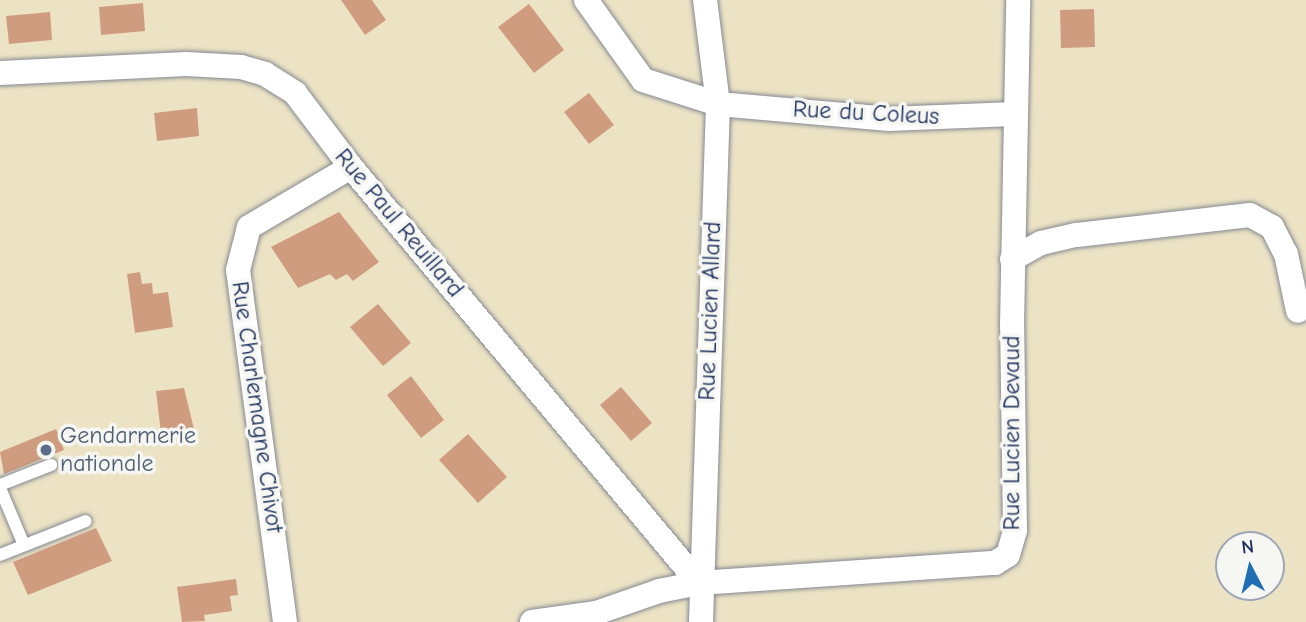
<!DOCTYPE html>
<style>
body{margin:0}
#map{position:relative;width:1306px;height:622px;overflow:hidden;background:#ece3c5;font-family:"Comic Neue",sans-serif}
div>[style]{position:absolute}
.building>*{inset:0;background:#d09c80}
.roads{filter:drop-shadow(0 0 2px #848992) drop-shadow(0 0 2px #848992)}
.lane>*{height:12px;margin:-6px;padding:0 6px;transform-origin:6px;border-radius:6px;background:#fff}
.street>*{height:24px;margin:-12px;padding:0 12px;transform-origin:12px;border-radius:12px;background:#fff}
.dots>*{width:19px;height:19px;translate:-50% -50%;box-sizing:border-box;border:4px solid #f6f6f2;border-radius:50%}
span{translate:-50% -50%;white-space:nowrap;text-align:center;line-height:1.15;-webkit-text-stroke:7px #f6f6f2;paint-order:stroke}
.street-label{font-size:24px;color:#1b2f5e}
.service-label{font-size:24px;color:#4e5e75}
.left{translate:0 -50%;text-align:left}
.north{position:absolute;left:1215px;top:531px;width:70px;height:70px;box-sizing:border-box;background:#f6f6f2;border:2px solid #9ea6b7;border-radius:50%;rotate:353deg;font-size:19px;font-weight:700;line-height:28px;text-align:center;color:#1b2f5e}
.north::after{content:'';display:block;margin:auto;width:24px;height:32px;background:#1f6fb2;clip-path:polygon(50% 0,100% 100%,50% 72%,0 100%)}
</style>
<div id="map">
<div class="building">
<i style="clip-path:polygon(341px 0,372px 0,386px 20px,365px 35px)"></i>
<i style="clip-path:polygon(143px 3px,145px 31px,101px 35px,99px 7px)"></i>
<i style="clip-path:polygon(529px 4px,564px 50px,534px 73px,498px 27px)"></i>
<i style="clip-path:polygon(1094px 9px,1095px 47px,1061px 48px,1060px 10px)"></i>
<i style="clip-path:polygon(50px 12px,52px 40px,9px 44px,6px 16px)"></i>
<i style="clip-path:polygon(589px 93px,614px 125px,589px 144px,564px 112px)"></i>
<i style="clip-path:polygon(197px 108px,199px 136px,157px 141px,154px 113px)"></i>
<i style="clip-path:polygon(339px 212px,379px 262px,353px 281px,347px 274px,336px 280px,330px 274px,298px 288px,271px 247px)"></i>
<i style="clip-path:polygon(140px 272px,142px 284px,152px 283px,153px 294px,168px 292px,173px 327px,135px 333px,127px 274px)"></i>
<i style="clip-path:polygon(378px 304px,411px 343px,383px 366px,350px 327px)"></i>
<i style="clip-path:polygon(411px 376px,444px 420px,421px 438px,387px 395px)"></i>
<i style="clip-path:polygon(621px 387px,652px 423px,631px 441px,600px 405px)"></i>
<i style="clip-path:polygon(184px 388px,194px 429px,161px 433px,156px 391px)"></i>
<i style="clip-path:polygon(56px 429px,64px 450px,4px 474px,0 452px)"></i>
<i style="clip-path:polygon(468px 434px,507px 477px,478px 503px,439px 460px)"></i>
<i style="clip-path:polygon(96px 528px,112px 561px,28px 595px,13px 562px)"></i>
<i style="clip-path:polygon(236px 579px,238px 595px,230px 596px,232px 611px,204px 615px,205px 621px,182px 622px,177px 587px)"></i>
</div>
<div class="roads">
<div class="lane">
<i style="left:0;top:485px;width:55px;rotate:-21.4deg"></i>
<i style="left:0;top:488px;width:62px;rotate:67.2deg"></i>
<i style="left:0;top:555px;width:92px;rotate:-21.6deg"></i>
</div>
<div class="street">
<i style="left:586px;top:0;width:98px;rotate:54.5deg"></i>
<i style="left:643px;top:80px;width:79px;rotate:17.7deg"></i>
<i style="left:718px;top:104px;width:172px;rotate:5deg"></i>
<i style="left:889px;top:119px;width:125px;rotate:-2.3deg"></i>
<i style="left:0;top:73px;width:186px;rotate:-2.8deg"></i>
<i style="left:186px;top:64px;width:55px;rotate:3.1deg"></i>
<i style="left:241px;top:67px;width:25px;rotate:16deg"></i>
<i style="left:265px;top:74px;width:36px;rotate:32deg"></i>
<i style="left:295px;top:93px;width:93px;rotate:52.9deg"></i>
<i style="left:351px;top:167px;width:542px;rotate:50.09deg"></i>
<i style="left:1012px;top:259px;width:33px;rotate:-29deg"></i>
<i style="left:1041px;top:243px;width:37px;rotate:-13deg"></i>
<i style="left:1077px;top:235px;width:174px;rotate:-6.6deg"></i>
<i style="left:1250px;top:215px;width:25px;rotate:29deg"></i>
<i style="left:1272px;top:227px;width:30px;rotate:63deg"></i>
<i style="left:1286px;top:254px;width:58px;rotate:78.1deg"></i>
<i style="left:285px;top:622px;width:355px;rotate:-97.6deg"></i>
<i style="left:238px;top:270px;width:44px;rotate:-75.7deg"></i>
<i style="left:249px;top:227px;width:118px;rotate:-30.5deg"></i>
<i style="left:532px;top:622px;width:65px;rotate:-8deg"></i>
<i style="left:596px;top:613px;width:67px;rotate:-19.2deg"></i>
<i style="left:659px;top:591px;width:41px;rotate:-11.3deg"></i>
<i style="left:699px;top:583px;width:297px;rotate:-3.9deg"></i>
<i style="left:995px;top:563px;width:15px;rotate:-32deg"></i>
<i style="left:1008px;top:555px;width:25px;rotate:-74deg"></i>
<i style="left:1015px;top:531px;width:205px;rotate:-90.8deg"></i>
<i style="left:1012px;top:326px;width:326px;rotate:-88.9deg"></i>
<i style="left:701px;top:622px;width:518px;rotate:-88.12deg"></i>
<i style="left:718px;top:104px;width:105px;rotate:-97.1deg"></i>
</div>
</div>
<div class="dots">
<i style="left:46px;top:450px;background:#5c6f8a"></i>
</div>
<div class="street-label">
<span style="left:866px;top:113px;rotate:3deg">Rue du Coleus</span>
<span style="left:399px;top:223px;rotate:50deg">Rue Paul Reuillard</span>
<span style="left:710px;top:311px;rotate:-88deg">Rue Lucien Allard</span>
<span style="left:257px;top:407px;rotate:82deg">Rue Charlemagne Chivot</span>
<span style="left:1012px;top:433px;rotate:-90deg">Rue Lucien Devaud</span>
</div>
<div class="service-label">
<span class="left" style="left:60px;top:450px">Gendarmerie<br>nationale</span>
</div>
<div class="north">N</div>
</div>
